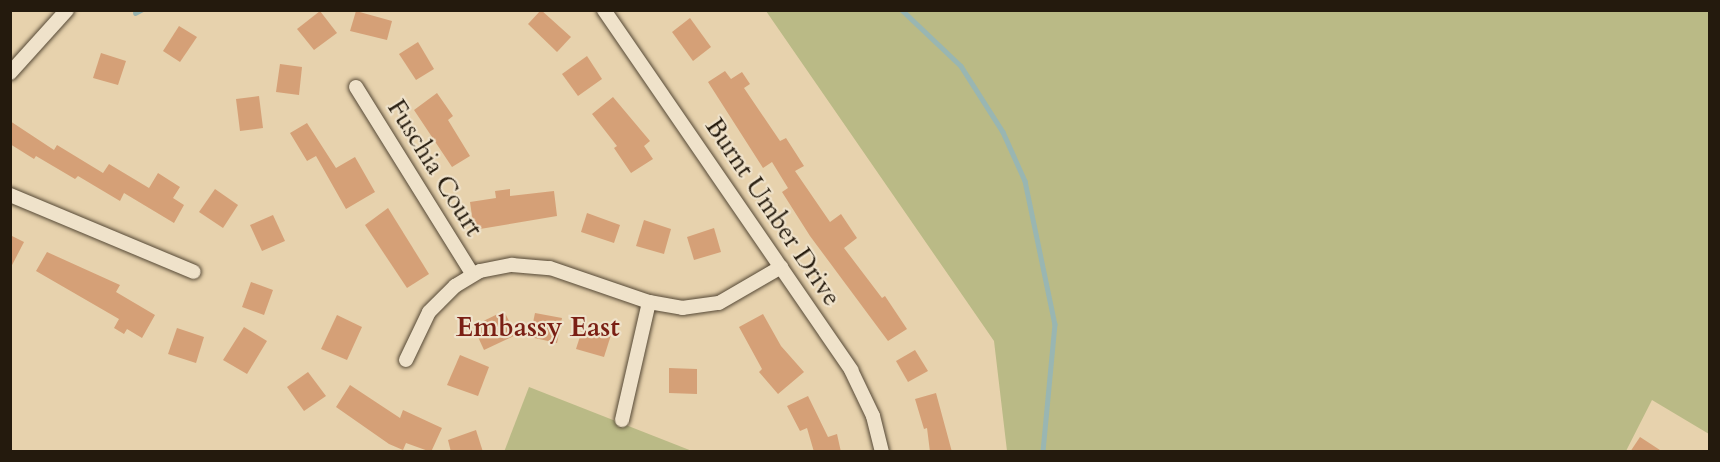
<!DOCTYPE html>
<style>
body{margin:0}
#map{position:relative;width:1720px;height:462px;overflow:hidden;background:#e7d2ad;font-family:Cardo,serif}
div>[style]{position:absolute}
.green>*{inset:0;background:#baba86}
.stream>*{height:4.5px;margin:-2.25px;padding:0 2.25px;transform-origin:2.25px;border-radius:2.25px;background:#99b6b2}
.building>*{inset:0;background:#d5a077}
.roads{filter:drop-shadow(0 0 2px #554835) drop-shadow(0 0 2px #554835)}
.minor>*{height:14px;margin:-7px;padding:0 7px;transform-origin:7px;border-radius:7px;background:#efe2ca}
span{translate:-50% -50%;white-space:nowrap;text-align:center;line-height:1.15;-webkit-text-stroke:4.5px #efe2ca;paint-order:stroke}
.street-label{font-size:26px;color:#241a0d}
.neighbourhood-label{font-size:27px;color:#7a1f14;font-weight:700}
.frame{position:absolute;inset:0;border:12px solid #241a0d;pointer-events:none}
</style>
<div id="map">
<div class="green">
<i style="clip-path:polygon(766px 11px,1709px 11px,1709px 434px,1652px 400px,1626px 451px,1007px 451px,994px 341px)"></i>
<i style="clip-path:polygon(529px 387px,692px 451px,504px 452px)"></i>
</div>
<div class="stream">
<i style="left:902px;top:10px;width:81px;rotate:43.5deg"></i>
<i style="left:961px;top:66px;width:78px;rotate:57.5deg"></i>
<i style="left:1003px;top:132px;width:54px;rotate:65.8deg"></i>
<i style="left:1025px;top:181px;width:146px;rotate:78.2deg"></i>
<i style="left:1055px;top:324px;width:129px;rotate:95.4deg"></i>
<i style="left:135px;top:13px;width:7px;rotate:-27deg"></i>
</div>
<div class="building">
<i style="clip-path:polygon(541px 10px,571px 37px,557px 52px,528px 24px)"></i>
<i style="clip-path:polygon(320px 11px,337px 33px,314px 50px,297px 29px)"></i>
<i style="clip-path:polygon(356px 11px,392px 21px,387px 40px,350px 31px)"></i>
<i style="clip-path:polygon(690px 18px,711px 47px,693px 61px,672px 32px)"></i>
<i style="clip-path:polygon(179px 26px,197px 37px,180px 62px,163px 51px)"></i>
<i style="clip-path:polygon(418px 42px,434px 69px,416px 80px,399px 54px)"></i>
<i style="clip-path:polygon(101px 53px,126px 61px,118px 85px,93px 78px)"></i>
<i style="clip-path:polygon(587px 56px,602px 79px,578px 96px,562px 74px)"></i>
<i style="clip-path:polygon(280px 64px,302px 67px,299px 95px,276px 92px)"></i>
<i style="clip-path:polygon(725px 71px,731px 79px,742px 72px,750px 84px,744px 88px,780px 141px,786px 138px,804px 166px,795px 171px,830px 222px,841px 214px,857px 238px,844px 248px,882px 298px,885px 296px,907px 329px,888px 341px,810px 236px,782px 192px,788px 188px,772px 162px,763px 168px,708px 82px)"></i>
<i style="clip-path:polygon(437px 93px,453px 116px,448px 120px,470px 156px,452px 167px,414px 110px)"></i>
<i style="clip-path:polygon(259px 96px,263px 128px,240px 131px,236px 99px)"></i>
<i style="clip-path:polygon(613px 97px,650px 141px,644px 146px,653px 159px,631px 173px,614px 148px,617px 146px,592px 114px)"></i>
<i style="clip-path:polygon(10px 121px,54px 150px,57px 145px,103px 173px,109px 164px,149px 188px,158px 173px,180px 187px,173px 198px,184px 205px,174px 223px,124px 193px,120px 201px,78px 176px,75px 179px,36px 156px,34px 159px,10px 144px)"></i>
<i style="clip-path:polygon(307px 123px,336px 168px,355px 157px,375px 192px,346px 209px,316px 156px,307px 161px,290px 133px)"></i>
<i style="clip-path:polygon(215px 189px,238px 205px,223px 228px,199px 212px)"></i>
<i style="clip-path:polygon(510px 189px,510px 196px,554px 191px,557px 216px,474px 230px,470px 202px,496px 198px,495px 191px)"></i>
<i style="clip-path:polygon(388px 208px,429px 274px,407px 288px,365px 225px)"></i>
<i style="clip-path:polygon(587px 213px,620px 225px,614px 243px,581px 232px)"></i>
<i style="clip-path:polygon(273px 215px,285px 241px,262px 251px,250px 225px)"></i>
<i style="clip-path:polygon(644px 220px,671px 229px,664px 254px,636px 246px)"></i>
<i style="clip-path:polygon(714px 228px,721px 252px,694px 260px,687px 237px)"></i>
<i style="clip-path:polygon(10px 235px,24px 242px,10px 269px)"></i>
<i style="clip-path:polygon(47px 252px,120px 285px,116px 292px,155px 315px,142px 338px,127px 329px,124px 334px,114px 328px,119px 319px,36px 271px)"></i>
<i style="clip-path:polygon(251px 282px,273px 290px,264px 315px,242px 307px)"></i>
<i style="clip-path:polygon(504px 311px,516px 335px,484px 350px,473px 326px)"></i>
<i style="clip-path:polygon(535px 313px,562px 318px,557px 343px,530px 337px)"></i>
<i style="clip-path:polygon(763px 314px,781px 346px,804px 372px,778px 394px,759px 372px,762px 369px,739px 327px)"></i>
<i style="clip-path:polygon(337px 315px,362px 327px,347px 360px,321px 349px)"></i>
<i style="clip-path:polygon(244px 327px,267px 341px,247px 374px,223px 360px)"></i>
<i style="clip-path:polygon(583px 327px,611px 335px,604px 357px,576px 349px)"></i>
<i style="clip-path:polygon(177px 328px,204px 337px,196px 363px,168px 354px)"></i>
<i style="clip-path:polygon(915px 350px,928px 371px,908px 382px,896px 361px)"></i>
<i style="clip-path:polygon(460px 355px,489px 367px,478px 396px,447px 385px)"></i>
<i style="clip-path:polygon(669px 368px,697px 369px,697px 394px,669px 393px)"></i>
<i style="clip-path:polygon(308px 372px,326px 396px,304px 411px,287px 387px)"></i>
<i style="clip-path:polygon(350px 385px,400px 418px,403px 410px,442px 428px,431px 452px,406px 443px,403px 450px,389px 444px,336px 407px)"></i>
<i style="clip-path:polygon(936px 393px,952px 452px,930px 452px,927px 428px,924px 429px,915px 399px)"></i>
<i style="clip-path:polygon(808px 396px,828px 437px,837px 434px,841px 452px,814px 452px,807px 428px,800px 431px,787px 406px)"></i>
<i style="clip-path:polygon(476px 430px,483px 452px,451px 452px,448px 440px)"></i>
<i style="clip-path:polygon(1640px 437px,1663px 452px,1630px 452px)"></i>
</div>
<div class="roads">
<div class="minor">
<i style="left:604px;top:10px;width:437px;rotate:55.5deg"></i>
<i style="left:851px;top:370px;width:51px;rotate:64.4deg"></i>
<i style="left:873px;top:416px;width:37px;rotate:76deg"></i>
<i style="left:10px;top:73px;width:85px;rotate:-47.9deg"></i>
<i style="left:356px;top:87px;width:221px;rotate:58.1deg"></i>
<i style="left:10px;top:195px;width:199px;rotate:22.7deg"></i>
<i style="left:406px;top:360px;width:53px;rotate:-64.4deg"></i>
<i style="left:429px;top:312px;width:37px;rotate:-45deg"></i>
<i style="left:455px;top:286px;width:29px;rotate:-31deg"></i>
<i style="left:480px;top:271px;width:33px;rotate:-11deg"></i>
<i style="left:512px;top:265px;width:38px;rotate:5deg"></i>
<i style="left:550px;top:268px;width:105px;rotate:19deg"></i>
<i style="left:649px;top:302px;width:34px;rotate:10deg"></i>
<i style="left:682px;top:308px;width:37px;rotate:-8deg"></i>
<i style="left:719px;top:303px;width:72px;rotate:-30.1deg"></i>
<i style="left:622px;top:420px;width:121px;rotate:-77.1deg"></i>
</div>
</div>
<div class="street-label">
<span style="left:435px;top:168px;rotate:58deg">Fuschia Court</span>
<span style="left:773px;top:212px;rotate:56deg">Burnt Umber Drive</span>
</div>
<div class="neighbourhood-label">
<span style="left:538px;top:328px">Embassy East</span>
</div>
<div class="frame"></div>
</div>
